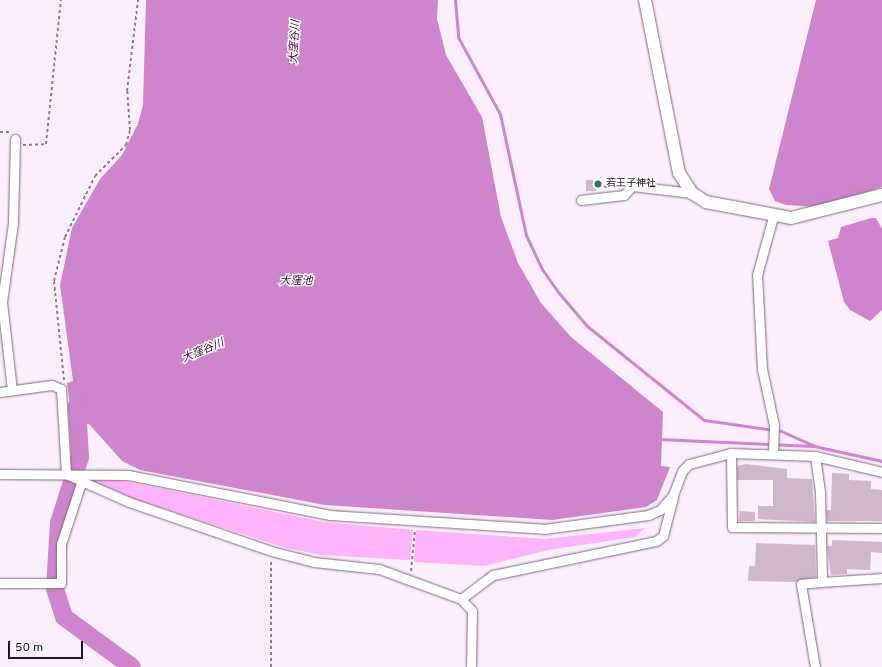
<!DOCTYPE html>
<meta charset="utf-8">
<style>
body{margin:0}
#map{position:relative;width:882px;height:667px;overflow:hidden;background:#fdeefc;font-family:Overpass,"Noto Sans JP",sans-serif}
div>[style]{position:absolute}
.green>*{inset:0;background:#feb4fc}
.water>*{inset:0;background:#cf85ce}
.stream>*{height:3px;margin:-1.5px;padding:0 1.5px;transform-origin:1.5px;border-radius:1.5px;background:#cf85ce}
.river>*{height:18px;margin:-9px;padding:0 9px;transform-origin:9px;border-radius:9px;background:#cf85ce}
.building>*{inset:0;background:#cfb7ce}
.path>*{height:2px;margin-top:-1px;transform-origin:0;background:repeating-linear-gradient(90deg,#897d88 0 3px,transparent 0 6px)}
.roads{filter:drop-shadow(0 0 1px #7d677c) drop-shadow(0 0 1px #7d677c)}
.minor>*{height:9px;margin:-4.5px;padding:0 4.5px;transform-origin:4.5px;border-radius:4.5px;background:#fff}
.tertiary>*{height:12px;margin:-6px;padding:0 6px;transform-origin:6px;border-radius:6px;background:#fff}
.dots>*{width:11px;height:11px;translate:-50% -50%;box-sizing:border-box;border:2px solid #fff;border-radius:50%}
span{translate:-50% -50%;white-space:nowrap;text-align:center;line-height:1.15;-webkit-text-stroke:3px #fff;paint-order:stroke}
.poi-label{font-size:10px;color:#1d141d}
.left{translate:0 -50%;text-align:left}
.water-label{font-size:11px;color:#48034a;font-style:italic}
.scale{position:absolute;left:8px;top:641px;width:75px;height:18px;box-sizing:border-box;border:2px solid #1d141d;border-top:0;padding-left:5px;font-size:12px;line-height:14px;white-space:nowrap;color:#1d141d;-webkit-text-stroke:3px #fff;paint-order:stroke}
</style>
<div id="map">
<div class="green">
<i style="clip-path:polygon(87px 478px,114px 479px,324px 522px,413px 530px,410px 560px,321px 555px,286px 548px,128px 497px)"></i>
<i style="clip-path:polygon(645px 528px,635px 537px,548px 550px,484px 566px,414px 562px,416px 530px,545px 539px)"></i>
</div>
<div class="water">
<i style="clip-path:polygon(146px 0,438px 0,437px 19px,446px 55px,482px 117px,501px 217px,518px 263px,541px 303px,571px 337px,663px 412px,661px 466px,670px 467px,657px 500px,646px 507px,552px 520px,325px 505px,140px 470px,122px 461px,89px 424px,73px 427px,67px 383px,73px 381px,60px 285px,72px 228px,100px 179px,122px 155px,138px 124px,143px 105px)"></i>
<i style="clip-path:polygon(816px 0,882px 0,882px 187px,820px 207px,786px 205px,775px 201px,769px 189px)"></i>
<i style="clip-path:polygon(871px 218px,876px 218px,882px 229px,882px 310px,870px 321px,850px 310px,844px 302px,828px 241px,838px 238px,841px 227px)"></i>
</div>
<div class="stream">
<i style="left:455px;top:0;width:37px;rotate:85deg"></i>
<i style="left:458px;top:37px;width:88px;rotate:61.4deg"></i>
<i style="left:500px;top:114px;width:124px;rotate:77.9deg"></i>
<i style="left:526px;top:235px;width:38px;rotate:65deg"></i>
<i style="left:542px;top:269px;width:29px;rotate:55deg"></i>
<i style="left:559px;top:293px;width:43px;rotate:49.7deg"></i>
<i style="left:587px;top:326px;width:150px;rotate:38.8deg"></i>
<i style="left:704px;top:420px;width:78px;rotate:8.1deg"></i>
<i style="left:781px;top:431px;width:36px;rotate:24deg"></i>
<i style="left:659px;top:439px;width:155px;rotate:2.6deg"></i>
<i style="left:814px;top:446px;width:70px;rotate:12.4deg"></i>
</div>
<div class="river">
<i style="left:81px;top:405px;width:4px;rotate:166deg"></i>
<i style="left:77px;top:406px;width:51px;rotate:86.6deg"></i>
<i style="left:80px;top:457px;width:69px;rotate:107.7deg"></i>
<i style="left:59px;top:523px;width:66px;rotate:93.5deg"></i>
<i style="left:55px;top:589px;width:29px;rotate:72deg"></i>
<i style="left:64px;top:617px;width:84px;rotate:36.3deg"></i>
</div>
<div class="building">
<i style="clip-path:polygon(586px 180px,596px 180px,596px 191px,586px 191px)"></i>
<i style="clip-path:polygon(746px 464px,787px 469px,787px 478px,812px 479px,815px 522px,758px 519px,758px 506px,773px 506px,773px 480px,737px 480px,737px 466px)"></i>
<i style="clip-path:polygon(832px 473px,849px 474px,849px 480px,871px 481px,871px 489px,882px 490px,882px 521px,827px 521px,826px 510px,831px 510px)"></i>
<i style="clip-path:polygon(740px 511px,755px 512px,755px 521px,739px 521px)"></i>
<i style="clip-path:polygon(832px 540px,882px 542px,882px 553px,871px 552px,870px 570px,847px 569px,847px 574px,831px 575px,827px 546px,832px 546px)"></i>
<i style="clip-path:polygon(756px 543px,815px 545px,816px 577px,795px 582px,748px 581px,749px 566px,755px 566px)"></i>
</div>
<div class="path">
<i style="left:0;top:132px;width:9px"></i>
<i style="left:23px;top:145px;width:23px;rotate:-2deg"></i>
<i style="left:46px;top:144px;width:145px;rotate:-84.1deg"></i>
<i style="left:598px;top:186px;width:10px;rotate:6deg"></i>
<i style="left:64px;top:380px;width:100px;rotate:-95.8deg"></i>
<i style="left:54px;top:281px;width:45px;rotate:-76deg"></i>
<i style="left:65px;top:237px;width:68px;rotate:-63.8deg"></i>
<i style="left:95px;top:176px;width:44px;rotate:-45deg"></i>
<i style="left:126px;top:145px;width:16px;rotate:-75deg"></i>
<i style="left:130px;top:130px;width:39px;rotate:-94deg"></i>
<i style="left:127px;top:91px;width:92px;rotate:-83.1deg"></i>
<i style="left:411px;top:571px;width:41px;rotate:-84.4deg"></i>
<i style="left:271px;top:667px;width:107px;rotate:-90deg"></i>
</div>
<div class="roads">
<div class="minor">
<i style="left:581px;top:200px;width:43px;rotate:-6.6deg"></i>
<i style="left:624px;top:195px;width:12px;rotate:-48deg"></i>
<i style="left:632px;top:186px;width:60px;rotate:6.7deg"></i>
<i style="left:12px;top:390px;width:89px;rotate:-96.5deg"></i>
<i style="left:2px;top:302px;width:80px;rotate:-82.1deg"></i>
<i style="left:13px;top:223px;width:84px;rotate:-88.6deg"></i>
<i style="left:0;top:392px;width:52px;rotate:-7.7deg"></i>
<i style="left:52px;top:385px;width:10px;rotate:24deg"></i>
<i style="left:61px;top:389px;width:84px;rotate:86.6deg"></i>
<i style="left:731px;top:453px;width:74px;rotate:89.2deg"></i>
<i style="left:732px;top:527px;width:150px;rotate:0.4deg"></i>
<i style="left:773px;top:453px;width:28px;rotate:-88deg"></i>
<i style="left:774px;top:425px;width:57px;rotate:-102.1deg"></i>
<i style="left:762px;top:369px;width:94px;rotate:-93deg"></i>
<i style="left:757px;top:275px;width:60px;rotate:-74.6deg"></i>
<i style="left:815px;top:456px;width:35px;rotate:82deg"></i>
<i style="left:820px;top:491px;width:91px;rotate:88.7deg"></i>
<i style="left:822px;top:582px;width:21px;rotate:175deg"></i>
<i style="left:801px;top:584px;width:84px;rotate:80.4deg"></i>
<i style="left:0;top:474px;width:128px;rotate:0.4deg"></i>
<i style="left:128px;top:475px;width:206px;rotate:11.2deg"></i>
<i style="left:330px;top:515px;width:214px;rotate:3.7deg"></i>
<i style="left:544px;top:529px;width:105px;rotate:-7.7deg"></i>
<i style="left:648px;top:515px;width:13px;rotate:-23deg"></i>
<i style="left:660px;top:510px;width:20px;rotate:-49deg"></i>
<i style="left:673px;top:495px;width:26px;rotate:-69deg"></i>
<i style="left:682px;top:471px;width:10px;rotate:-45deg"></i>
<i style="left:689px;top:464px;width:43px;rotate:-14.7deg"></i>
<i style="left:731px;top:453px;width:84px;rotate:2deg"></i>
<i style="left:815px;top:456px;width:69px;rotate:13.4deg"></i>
<i style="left:68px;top:475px;width:67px;rotate:23.9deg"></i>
<i style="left:129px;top:502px;width:150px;rotate:19deg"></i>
<i style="left:271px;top:551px;width:44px;rotate:14.3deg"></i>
<i style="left:314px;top:562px;width:65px;rotate:6.1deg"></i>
<i style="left:379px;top:569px;width:87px;rotate:20.1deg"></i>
<i style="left:461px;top:599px;width:16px;rotate:47deg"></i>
<i style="left:472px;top:611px;width:56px;rotate:91deg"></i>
<i style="left:822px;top:582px;width:60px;rotate:-3.8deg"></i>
<i style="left:0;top:583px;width:61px"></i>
<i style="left:61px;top:583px;width:39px;rotate:-90deg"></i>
<i style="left:61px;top:544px;width:64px;rotate:-71.8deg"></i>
<i style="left:461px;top:599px;width:40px;rotate:-37deg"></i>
<i style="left:493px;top:575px;width:167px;rotate:-11.8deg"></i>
<i style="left:656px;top:541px;width:9px;rotate:-36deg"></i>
<i style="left:663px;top:536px;width:40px;rotate:-75.6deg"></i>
</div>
<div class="tertiary">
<i style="left:645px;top:0;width:176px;rotate:78.9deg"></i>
<i style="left:679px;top:173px;width:24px;rotate:57deg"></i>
<i style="left:692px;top:193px;width:17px;rotate:33deg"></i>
<i style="left:706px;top:202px;width:86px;rotate:10.7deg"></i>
<i style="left:791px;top:218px;width:94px;rotate:-14.2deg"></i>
</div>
</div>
<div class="dots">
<i style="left:598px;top:184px;background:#2f7264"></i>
</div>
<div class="poi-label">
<span class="left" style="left:606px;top:184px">若王子神社</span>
</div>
<div class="water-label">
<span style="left:295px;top:42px;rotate:-87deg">大窪谷川</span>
<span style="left:296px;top:281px">大窪池</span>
<span style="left:203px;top:351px;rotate:-23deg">大窪谷川</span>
</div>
<div class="scale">50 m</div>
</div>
